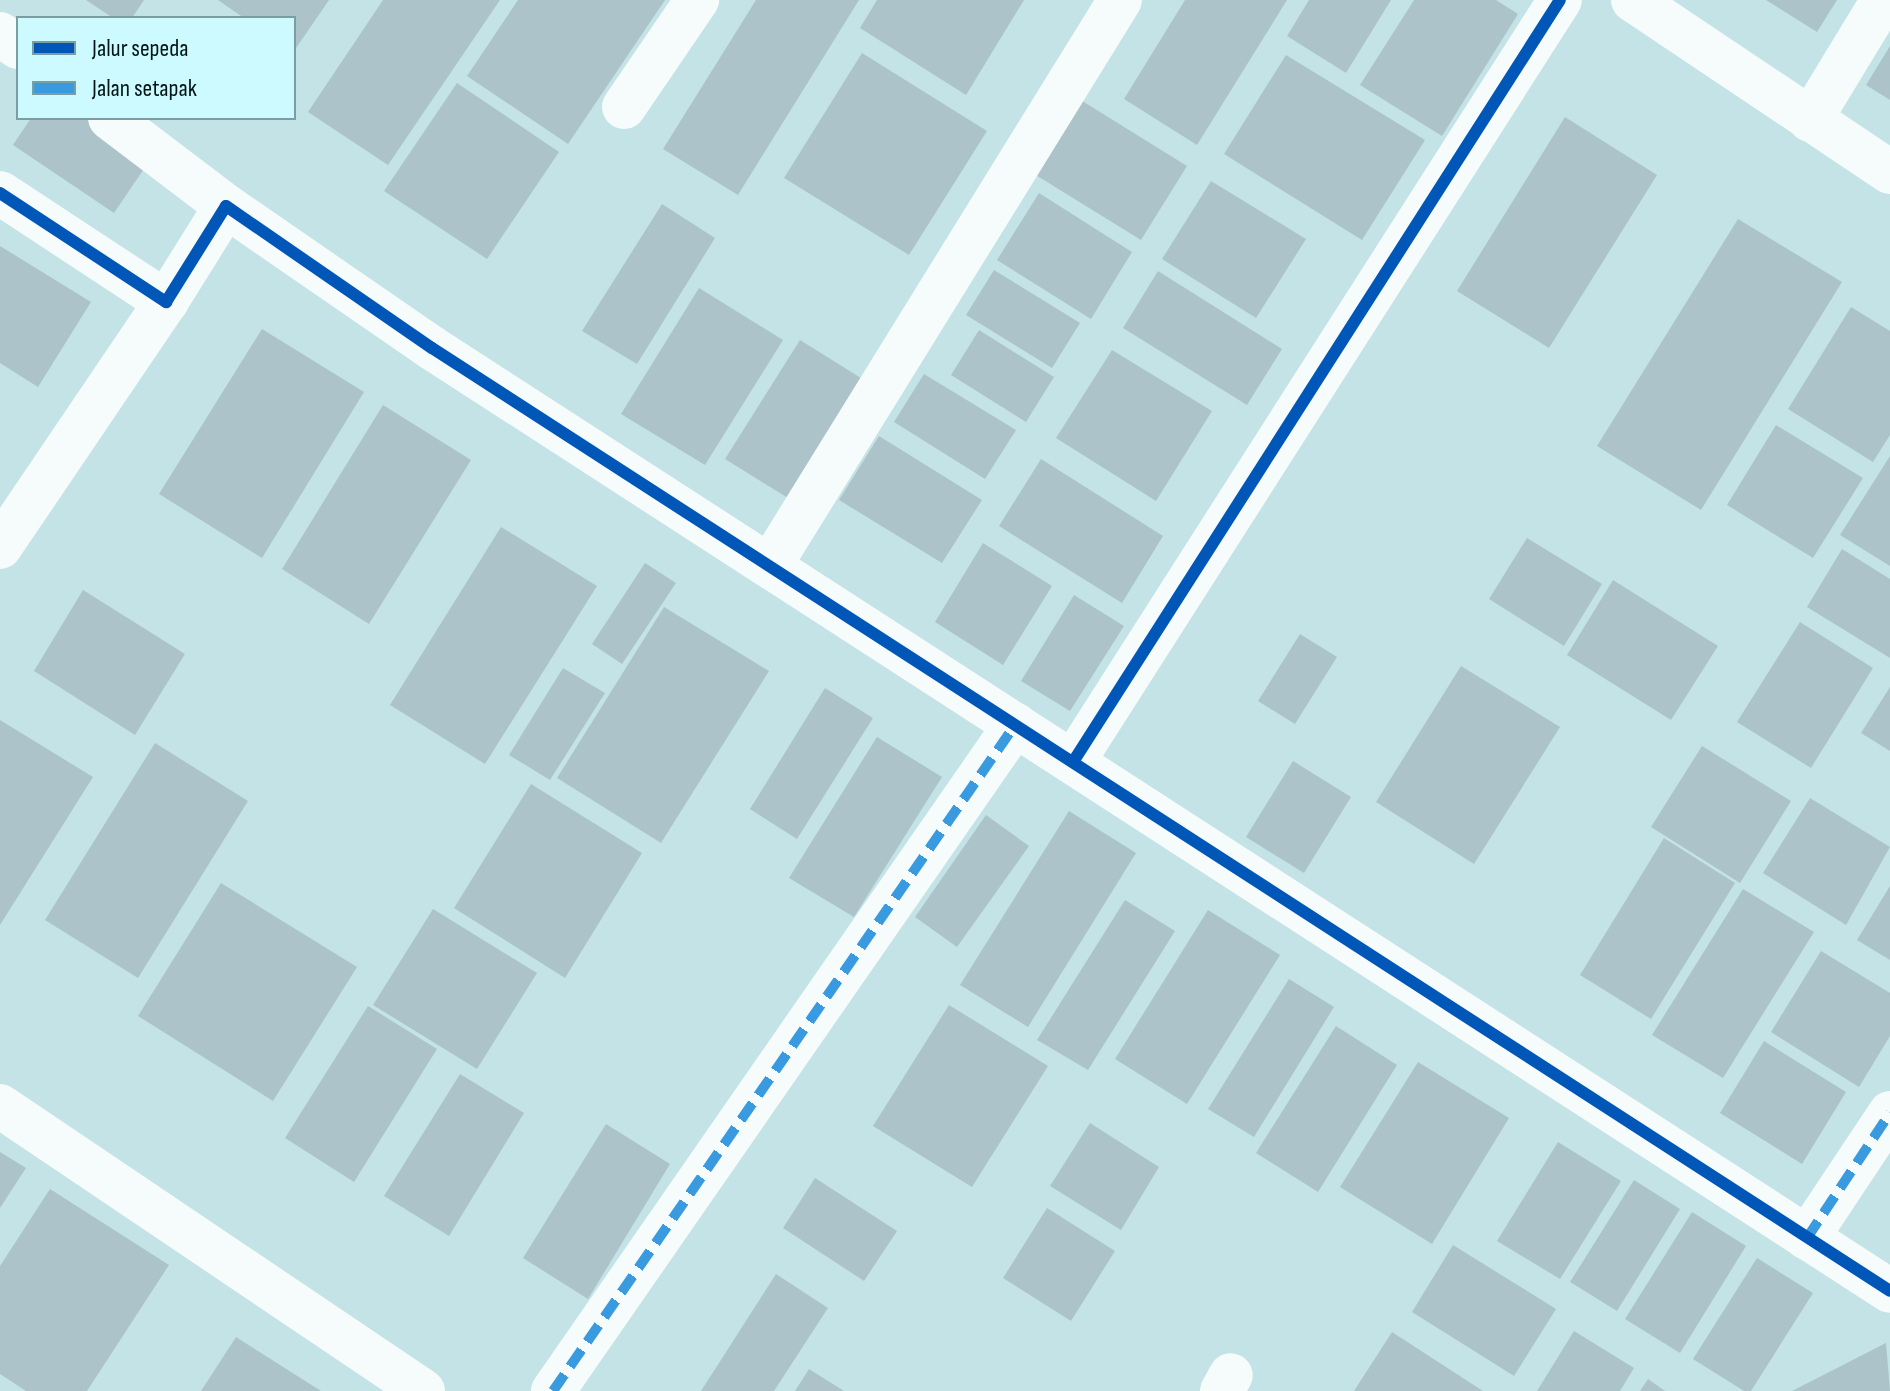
<!DOCTYPE html>
<style>
body{margin:0}
#map{position:relative;width:1890px;height:1391px;overflow:hidden;background:#c3e3e6;font-family:"Sofia Sans Condensed",sans-serif}
div>[style]{position:absolute}
.building>*{inset:0;background:#acc4c9}
.minor>*{height:44px;margin:-22px;padding:0 22px;transform-origin:22px;border-radius:22px;background:#f6fbfb}
.quiet>*{height:10px;margin-top:-5px;transform-origin:0;background:repeating-linear-gradient(90deg,#399adf 0 20px,transparent 0 30px)}
.cycleway>*{height:12px;margin:-6px;padding:0 6px;transform-origin:6px;border-radius:6px;background:#0057b8}
span{translate:-50% -50%;white-space:nowrap;text-align:center;line-height:1.15;-webkit-text-stroke:6px #ccfafe;paint-order:stroke}
.legend{position:absolute;left:16px;top:16px;width:280px;height:104px;box-sizing:border-box;background:#ccfafe;border:2px solid #7a9ea1;margin:0;padding:10px 14px;list-style:none;font-size:24px;color:#001315}
.legend li{display:flex;align-items:center;gap:16px;height:40px}
.legend b{width:40px;border:2px solid #7a9ea1}
</style>
<div id="map">
<div class="building">
<i style="clip-path:polygon(86px 0,144px 0,132px 18px,113px 18px)"></i>
<i style="clip-path:polygon(218px 0,329px 0,294px 51px,294px 18px,244px 18px)"></i>
<i style="clip-path:polygon(383px 0,500px 0,388px 165px,308px 112px)"></i>
<i style="clip-path:polygon(518px 0,665px 0,568px 144px,467px 76px)"></i>
<i style="clip-path:polygon(756px 0,859px 0,738px 195px,663px 149px)"></i>
<i style="clip-path:polygon(877px 0,1024px 0,966px 95px,860px 28px)"></i>
<i style="clip-path:polygon(1185px 0,1287px 0,1197px 145px,1124px 99px)"></i>
<i style="clip-path:polygon(1309px 0,1391px 0,1346px 73px,1287px 36px)"></i>
<i style="clip-path:polygon(1414px 0,1496px 0,1518px 14px,1442px 136px,1360px 85px)"></i>
<i style="clip-path:polygon(1766px 0,1837px 0,1817px 32px)"></i>
<i style="clip-path:polygon(1890px 46px,1890px 100px,1866px 85px)"></i>
<i style="clip-path:polygon(862px 53px,987px 131px,909px 255px,784px 178px)"></i>
<i style="clip-path:polygon(1286px 55px,1425px 140px,1362px 240px,1224px 154px)"></i>
<i style="clip-path:polygon(457px 83px,559px 152px,487px 259px,384px 191px)"></i>
<i style="clip-path:polygon(1071px 94px,1187px 166px,1141px 240px,1026px 169px)"></i>
<i style="clip-path:polygon(1565px 117px,1657px 175px,1549px 348px,1457px 291px)"></i>
<i style="clip-path:polygon(31px 118px,100px 118px,154px 154px,114px 213px,13px 145px)"></i>
<i style="clip-path:polygon(1211px 181px,1306px 239px,1256px 318px,1162px 259px)"></i>
<i style="clip-path:polygon(1039px 193px,1132px 252px,1091px 319px,997px 260px)"></i>
<i style="clip-path:polygon(662px 204px,715px 238px,637px 364px,582px 331px)"></i>
<i style="clip-path:polygon(1738px 219px,1842px 282px,1701px 510px,1597px 446px)"></i>
<i style="clip-path:polygon(0 246px,91px 302px,38px 387px,0 363px)"></i>
<i style="clip-path:polygon(994px 270px,1080px 323px,1052px 368px,966px 315px)"></i>
<i style="clip-path:polygon(1158px 271px,1282px 349px,1247px 405px,1123px 328px)"></i>
<i style="clip-path:polygon(699px 288px,783px 340px,705px 465px,621px 414px)"></i>
<i style="clip-path:polygon(1851px 307px,1890px 331px,1890px 435px,1873px 462px,1788px 409px)"></i>
<i style="clip-path:polygon(262px 329px,364px 392px,262px 558px,159px 494px)"></i>
<i style="clip-path:polygon(979px 330px,1054px 377px,1026px 422px,951px 375px)"></i>
<i style="clip-path:polygon(800px 340px,869px 383px,796px 503px,725px 459px)"></i>
<i style="clip-path:polygon(1112px 350px,1212px 411px,1156px 501px,1056px 438px)"></i>
<i style="clip-path:polygon(924px 374px,1016px 430px,985px 479px,894px 422px)"></i>
<i style="clip-path:polygon(383px 405px,471px 460px,369px 624px,282px 569px)"></i>
<i style="clip-path:polygon(1776px 425px,1863px 478px,1813px 558px,1727px 505px)"></i>
<i style="clip-path:polygon(879px 436px,982px 500px,942px 563px,839px 500px)"></i>
<i style="clip-path:polygon(1890px 456px,1890px 566px,1840px 535px)"></i>
<i style="clip-path:polygon(1041px 459px,1163px 536px,1122px 603px,999px 526px)"></i>
<i style="clip-path:polygon(501px 527px,597px 586px,485px 764px,390px 705px)"></i>
<i style="clip-path:polygon(1527px 538px,1602px 584px,1564px 646px,1489px 599px)"></i>
<i style="clip-path:polygon(983px 543px,1052px 586px,1003px 665px,935px 622px)"></i>
<i style="clip-path:polygon(1842px 549px,1890px 579px,1890px 658px,1807px 607px)"></i>
<i style="clip-path:polygon(645px 563px,676px 583px,622px 664px,592px 644px)"></i>
<i style="clip-path:polygon(1613px 580px,1718px 646px,1671px 720px,1567px 655px)"></i>
<i style="clip-path:polygon(83px 590px,185px 654px,135px 735px,34px 671px)"></i>
<i style="clip-path:polygon(1074px 595px,1124px 626px,1070px 711px,1021px 681px)"></i>
<i style="clip-path:polygon(664px 607px,769px 671px,661px 843px,557px 778px)"></i>
<i style="clip-path:polygon(1800px 622px,1873px 668px,1811px 768px,1737px 722px)"></i>
<i style="clip-path:polygon(1300px 634px,1337px 657px,1295px 724px,1258px 701px)"></i>
<i style="clip-path:polygon(1461px 666px,1560px 727px,1474px 864px,1376px 802px)"></i>
<i style="clip-path:polygon(563px 668px,605px 693px,550px 780px,509px 755px)"></i>
<i style="clip-path:polygon(1890px 687px,1890px 751px,1861px 733px)"></i>
<i style="clip-path:polygon(825px 688px,873px 718px,797px 839px,750px 809px)"></i>
<i style="clip-path:polygon(0 720px,93px 777px,0 925px)"></i>
<i style="clip-path:polygon(877px 737px,942px 777px,854px 917px,789px 878px)"></i>
<i style="clip-path:polygon(155px 743px,248px 801px,138px 978px,45px 920px)"></i>
<i style="clip-path:polygon(1702px 746px,1791px 801px,1740px 883px,1651px 827px)"></i>
<i style="clip-path:polygon(1293px 761px,1351px 797px,1304px 873px,1246px 837px)"></i>
<i style="clip-path:polygon(531px 784px,642px 853px,565px 978px,454px 908px)"></i>
<i style="clip-path:polygon(1810px 798px,1890px 847px,1846px 925px,1763px 873px)"></i>
<i style="clip-path:polygon(1069px 811px,1136px 853px,1028px 1027px,960px 985px)"></i>
<i style="clip-path:polygon(986px 815px,1029px 846px,957px 947px,915px 917px)"></i>
<i style="clip-path:polygon(1664px 838px,1735px 883px,1651px 1019px,1580px 975px)"></i>
<i style="clip-path:polygon(221px 883px,357px 967px,273px 1101px,138px 1016px)"></i>
<i style="clip-path:polygon(1890px 886px,1890px 960px,1857px 940px)"></i>
<i style="clip-path:polygon(1743px 889px,1814px 932px,1723px 1078px,1652px 1035px)"></i>
<i style="clip-path:polygon(1125px 900px,1175px 931px,1088px 1070px,1037px 1040px)"></i>
<i style="clip-path:polygon(433px 909px,537px 973px,477px 1069px,373px 1005px)"></i>
<i style="clip-path:polygon(1208px 910px,1280px 955px,1187px 1104px,1115px 1059px)"></i>
<i style="clip-path:polygon(1821px 951px,1890px 993px,1890px 1036px,1859px 1087px,1771px 1032px)"></i>
<i style="clip-path:polygon(1289px 979px,1334px 1007px,1254px 1137px,1208px 1109px)"></i>
<i style="clip-path:polygon(949px 1005px,1048px 1066px,972px 1187px,873px 1126px)"></i>
<i style="clip-path:polygon(368px 1006px,437px 1049px,354px 1182px,285px 1138px)"></i>
<i style="clip-path:polygon(1336px 1026px,1397px 1065px,1318px 1192px,1256px 1153px)"></i>
<i style="clip-path:polygon(1764px 1041px,1846px 1092px,1802px 1164px,1720px 1113px)"></i>
<i style="clip-path:polygon(1418px 1062px,1509px 1118px,1432px 1244px,1340px 1187px)"></i>
<i style="clip-path:polygon(460px 1074px,524px 1113px,449px 1236px,384px 1196px)"></i>
<i style="clip-path:polygon(1090px 1123px,1159px 1167px,1121px 1230px,1050px 1186px)"></i>
<i style="clip-path:polygon(606px 1124px,670px 1164px,588px 1299px,523px 1258px)"></i>
<i style="clip-path:polygon(1558px 1142px,1621px 1181px,1560px 1279px,1497px 1241px)"></i>
<i style="clip-path:polygon(0 1152px,26px 1168px,0 1208px)"></i>
<i style="clip-path:polygon(815px 1178px,897px 1231px,864px 1281px,783px 1228px)"></i>
<i style="clip-path:polygon(1634px 1180px,1680px 1209px,1617px 1311px,1570px 1282px)"></i>
<i style="clip-path:polygon(50px 1189px,169px 1265px,87px 1391px,26px 1391px,0 1374px,0 1266px)"></i>
<i style="clip-path:polygon(1047px 1208px,1115px 1251px,1071px 1321px,1003px 1278px)"></i>
<i style="clip-path:polygon(1692px 1212px,1746px 1246px,1680px 1353px,1625px 1319px)"></i>
<i style="clip-path:polygon(1453px 1245px,1556px 1309px,1514px 1376px,1412px 1312px)"></i>
<i style="clip-path:polygon(1757px 1258px,1813px 1293px,1751px 1391px,1744px 1391px,1693px 1359px)"></i>
<i style="clip-path:polygon(776px 1274px,828px 1308px,774px 1391px,701px 1391px)"></i>
<i style="clip-path:polygon(1574px 1331px,1634px 1368px,1620px 1391px,1537px 1391px)"></i>
<i style="clip-path:polygon(1392px 1332px,1483px 1391px,1354px 1391px)"></i>
<i style="clip-path:polygon(236px 1337px,321px 1391px,201px 1391px)"></i>
<i style="clip-path:polygon(1886px 1343px,1890px 1391px,1792px 1391px)"></i>
<i style="clip-path:polygon(809px 1369px,844px 1391px,795px 1391px)"></i>
<i style="clip-path:polygon(1648px 1379px,1665px 1391px,1640px 1391px)"></i>
</div>
<div class="minor">
<i style="left:1633px;top:0;width:309px;rotate:33.8deg"></i>
<i style="left:0;top:34px;width:22px;rotate:36deg"></i>
<i style="left:624px;top:107px;width:130px;rotate:-55.7deg"></i>
<i style="left:110px;top:118px;width:146px;rotate:37.2deg"></i>
<i style="left:1810px;top:120px;width:140px;rotate:-58.7deg"></i>
<i style="left:0;top:193px;width:199px;rotate:33.3deg"></i>
<i style="left:166px;top:302px;width:113px;rotate:-58deg"></i>
<i style="left:226px;top:206px;width:250px;rotate:34.6deg"></i>
<i style="left:432px;top:348px;width:1736px;rotate:32.89deg"></i>
<i style="left:0;top:547px;width:296px;rotate:-55.9deg"></i>
<i style="left:771px;top:564px;width:663px;rotate:-58.25deg"></i>
<i style="left:1073px;top:762px;width:904px;rotate:-57.42deg"></i>
<i style="left:0;top:1106px;width:510px;rotate:33.97deg"></i>
<i style="left:1807px;top:1238px;width:150px;rotate:-56.4deg"></i>
<i style="left:553px;top:1391px;width:811px;rotate:-55.25deg"></i>
<i style="left:1222px;top:1391px;width:18px;rotate:-61deg"></i>
</div>
<div class="quiet">
<i style="left:1807px;top:1238px;width:150px;rotate:-56.4deg"></i>
<i style="left:553px;top:1391px;width:811px;rotate:-55.25deg"></i>
</div>
<div class="cycleway">
<i style="left:0;top:193px;width:199px;rotate:33.3deg"></i>
<i style="left:166px;top:302px;width:113px;rotate:-58deg"></i>
<i style="left:226px;top:206px;width:250px;rotate:34.6deg"></i>
<i style="left:432px;top:348px;width:1736px;rotate:32.89deg"></i>
<i style="left:1073px;top:762px;width:904px;rotate:-57.42deg"></i>
</div>
<ul class="legend">
<li><b style="height:10px;background:#0057b8"></b>Jalur sepeda</li>
<li><b style="height:10px;background:#399adf"></b>Jalan setapak</li>
</ul>
</div>
